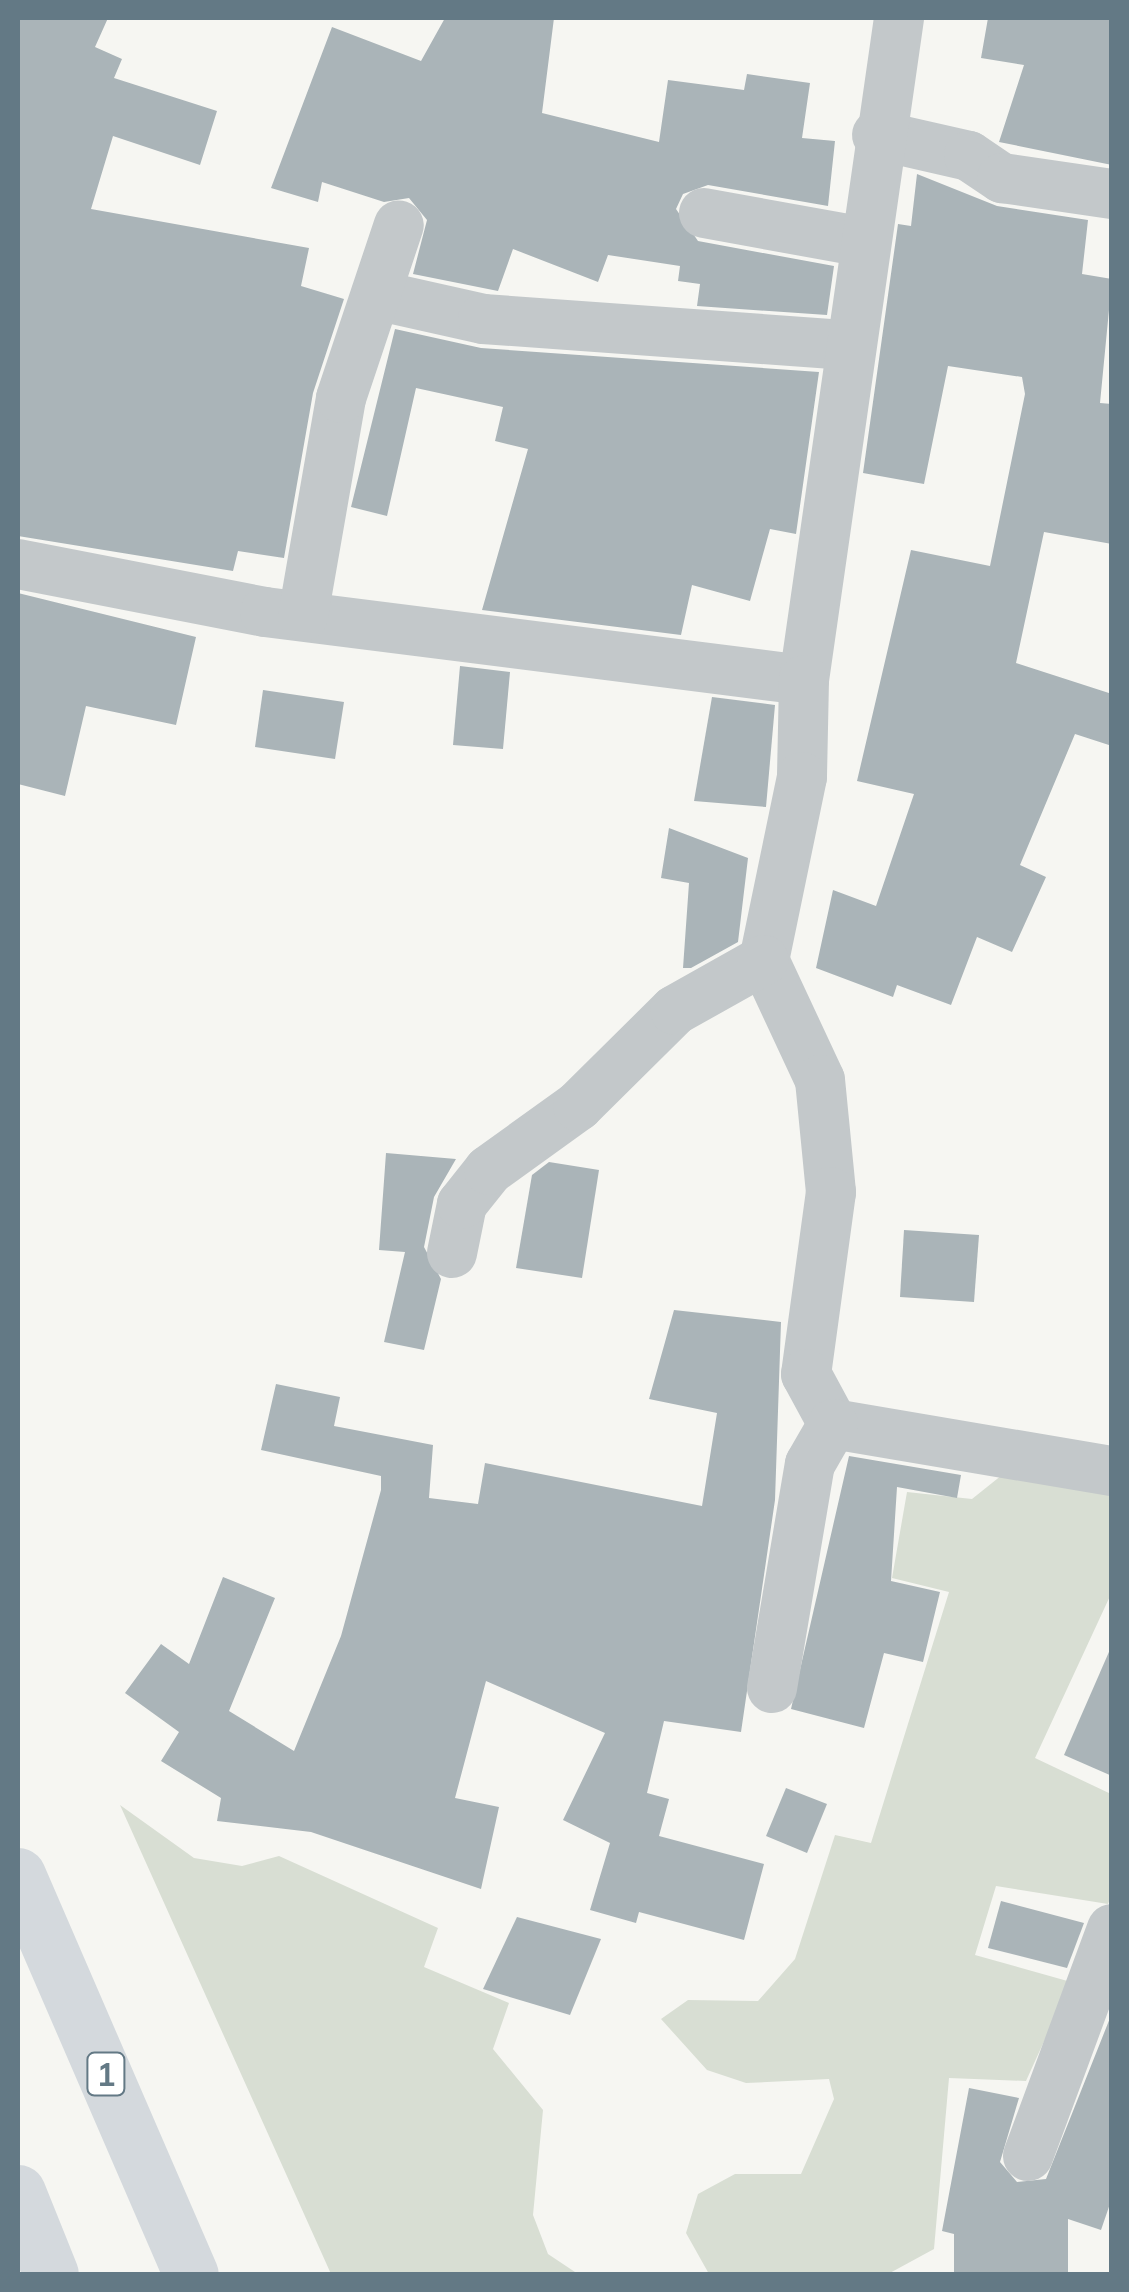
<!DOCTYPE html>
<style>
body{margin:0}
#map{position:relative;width:1129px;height:2292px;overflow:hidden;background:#f6f6f2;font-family:Mulish,sans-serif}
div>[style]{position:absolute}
.green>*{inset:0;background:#d8ded3}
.building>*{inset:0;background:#aab4b8}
.street>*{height:50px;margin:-25px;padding:0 25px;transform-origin:25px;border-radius:25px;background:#c3c8ca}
.highway>*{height:55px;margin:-27.5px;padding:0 27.5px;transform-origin:27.5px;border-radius:27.5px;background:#d4d9dd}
span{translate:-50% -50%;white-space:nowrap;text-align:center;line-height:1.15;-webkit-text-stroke:10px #fff;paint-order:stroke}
.shield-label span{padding:2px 8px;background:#fff;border:2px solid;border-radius:8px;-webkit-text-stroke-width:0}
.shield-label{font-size:32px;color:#637985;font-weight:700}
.frame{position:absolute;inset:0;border:20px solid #637985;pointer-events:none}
</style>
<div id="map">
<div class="green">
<i style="clip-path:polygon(1017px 1463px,1112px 1490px,1111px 1594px,1035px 1758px,1111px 1794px,1111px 1896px,1108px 1904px,996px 1886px,975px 1955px,1071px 1982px,1026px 2081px,949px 2078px,934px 2249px,888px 2274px,709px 2274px,686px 2233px,698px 2194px,735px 2174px,801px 2174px,834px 2099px,829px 2079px,746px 2083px,707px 2070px,661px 2019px,688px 2000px,758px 2001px,795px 1959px,835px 1835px,871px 1843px,949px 1592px,892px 1578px,907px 1492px,972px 1499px)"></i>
<i style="clip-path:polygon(120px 1805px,194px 1858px,242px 1866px,279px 1856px,438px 1928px,424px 1967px,509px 2003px,493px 2049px,543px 2110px,533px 2215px,548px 2254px,578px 2274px,331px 2274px)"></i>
</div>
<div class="building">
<i style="clip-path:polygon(18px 18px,108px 18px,95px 47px,122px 59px,114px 78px,217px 111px,200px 165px,113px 136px,91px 209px,309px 248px,301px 286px,344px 299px,313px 393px,284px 558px,238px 551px,233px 571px,18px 536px)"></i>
<i style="clip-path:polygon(445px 18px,554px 18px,542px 113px,659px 142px,668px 80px,744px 90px,747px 74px,810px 83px,802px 138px,835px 141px,828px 206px,708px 185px,683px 194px,676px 209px,698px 241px,834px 266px,827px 315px,697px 306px,700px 284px,678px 281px,680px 266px,608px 255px,598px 282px,513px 249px,498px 291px,413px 274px,427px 220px,409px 198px,384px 202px,322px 182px,318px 202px,271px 188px,332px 27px,421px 61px)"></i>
<i style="clip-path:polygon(988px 18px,1112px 18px,1112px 165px,999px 142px,1024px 65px,981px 58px)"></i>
<i style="clip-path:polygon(917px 174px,997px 206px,1088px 220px,1082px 274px,1112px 279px,1100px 403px,1112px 404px,1112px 544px,1044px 532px,1016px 663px,1112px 694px,1112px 746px,1075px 734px,1020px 865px,1046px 877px,1012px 952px,977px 937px,951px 1005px,897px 985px,893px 997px,816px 968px,833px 890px,876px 906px,914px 794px,857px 781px,911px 550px,990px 566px,1025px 394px,1022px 377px,948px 366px,924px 484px,863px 473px,898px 224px,911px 226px)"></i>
<i style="clip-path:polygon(395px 329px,481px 348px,819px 372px,796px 534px,770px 529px,750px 601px,692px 585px,681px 635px,482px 610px,528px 449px,495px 441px,503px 407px,416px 388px,387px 516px,351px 507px)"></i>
<i style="clip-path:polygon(18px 593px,196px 637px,176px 725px,86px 706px,65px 796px,18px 784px)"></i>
<i style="clip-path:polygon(460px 666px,510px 672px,503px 749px,453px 745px)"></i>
<i style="clip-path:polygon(263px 690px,344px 702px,335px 759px,255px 747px)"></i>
<i style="clip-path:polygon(712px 697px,775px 705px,766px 807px,694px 801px)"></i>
<i style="clip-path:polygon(669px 828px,748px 858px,738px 942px,691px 968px,683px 968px,689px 883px,661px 878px)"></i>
<i style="clip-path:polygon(386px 1153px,456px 1159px,434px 1197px,424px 1247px,441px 1279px,424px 1350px,384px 1342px,405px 1252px,379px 1250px)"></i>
<i style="clip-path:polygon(549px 1162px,599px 1170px,582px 1278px,516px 1268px,532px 1175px)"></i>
<i style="clip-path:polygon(904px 1230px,979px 1235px,974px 1302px,900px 1297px)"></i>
<i style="clip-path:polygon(674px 1310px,781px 1322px,775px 1500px,741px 1732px,664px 1721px,647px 1793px,669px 1799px,659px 1836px,764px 1864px,744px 1940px,639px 1912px,636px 1923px,590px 1910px,610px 1843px,563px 1820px,605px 1733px,486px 1681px,455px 1798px,499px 1807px,481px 1889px,311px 1832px,217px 1821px,221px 1798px,161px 1761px,179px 1732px,125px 1693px,161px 1644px,189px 1664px,223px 1577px,275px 1598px,229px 1711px,294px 1751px,341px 1636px,381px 1490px,381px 1476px,261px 1450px,276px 1384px,340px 1397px,334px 1426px,433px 1445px,429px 1498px,478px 1504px,485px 1463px,702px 1506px,717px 1413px,649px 1399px)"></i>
<i style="clip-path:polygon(849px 1456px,961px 1475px,957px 1498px,897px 1487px,891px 1581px,940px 1592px,923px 1662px,884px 1653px,864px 1728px,791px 1709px)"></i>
<i style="clip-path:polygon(1112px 1645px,1112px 1776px,1064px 1755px)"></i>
<i style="clip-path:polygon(786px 1788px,827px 1804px,807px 1853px,766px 1836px)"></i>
<i style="clip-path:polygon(1001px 1901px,1084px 1923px,1067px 1968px,988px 1948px)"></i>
<i style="clip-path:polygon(517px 1917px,601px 1939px,570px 2015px,483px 1989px)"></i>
<i style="clip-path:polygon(1112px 2013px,1112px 2198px,1101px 2230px,1068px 2219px,1068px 2274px,954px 2274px,954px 2234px,942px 2231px,969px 2088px,1019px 2098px,1000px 2162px,1017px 2182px,1046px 2179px)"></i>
</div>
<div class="street">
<i style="left:877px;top:135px;width:94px;rotate:12.9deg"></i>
<i style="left:969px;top:156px;width:40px;rotate:34deg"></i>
<i style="left:1002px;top:178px;width:111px;rotate:8.3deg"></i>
<i style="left:704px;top:213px;width:162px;rotate:10.3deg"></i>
<i style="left:376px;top:295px;width:110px;rotate:12.6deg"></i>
<i style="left:483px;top:319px;width:365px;rotate:4.1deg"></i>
<i style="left:18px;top:564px;width:252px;rotate:11deg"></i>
<i style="left:265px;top:612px;width:543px;rotate:7.19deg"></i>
<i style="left:804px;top:680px;width:669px;rotate:-81.83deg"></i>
<i style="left:303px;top:616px;width:221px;rotate:-80.1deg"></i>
<i style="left:341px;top:398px;width:182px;rotate:-71.5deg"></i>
<i style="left:804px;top:680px;width:97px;rotate:91.2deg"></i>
<i style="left:802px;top:777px;width:187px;rotate:101.7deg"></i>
<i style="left:764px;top:960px;width:132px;rotate:65deg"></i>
<i style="left:820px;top:1080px;width:113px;rotate:84.4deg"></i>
<i style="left:831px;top:1192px;width:184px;rotate:97.8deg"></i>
<i style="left:806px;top:1374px;width:57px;rotate:61.6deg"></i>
<i style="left:833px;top:1424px;width:283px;rotate:9.6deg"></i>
<i style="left:452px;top:1253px;width:50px;rotate:-78.5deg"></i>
<i style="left:462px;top:1204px;width:43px;rotate:-51.5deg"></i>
<i style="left:489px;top:1170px;width:110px;rotate:-35.7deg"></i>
<i style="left:578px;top:1106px;width:136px;rotate:-44.7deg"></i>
<i style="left:675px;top:1010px;width:102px;rotate:-29.3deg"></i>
<i style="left:772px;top:1688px;width:227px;rotate:-80.4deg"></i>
<i style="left:810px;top:1464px;width:46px;rotate:-60.1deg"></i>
<i style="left:1028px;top:2156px;width:242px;rotate:-69.7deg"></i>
</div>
<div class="highway">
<i style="left:18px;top:1875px;width:435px;rotate:66.6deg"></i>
<i style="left:18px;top:2192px;width:88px;rotate:68.1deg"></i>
</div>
<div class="shield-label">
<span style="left:106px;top:2074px">1</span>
</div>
<div class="frame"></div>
</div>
